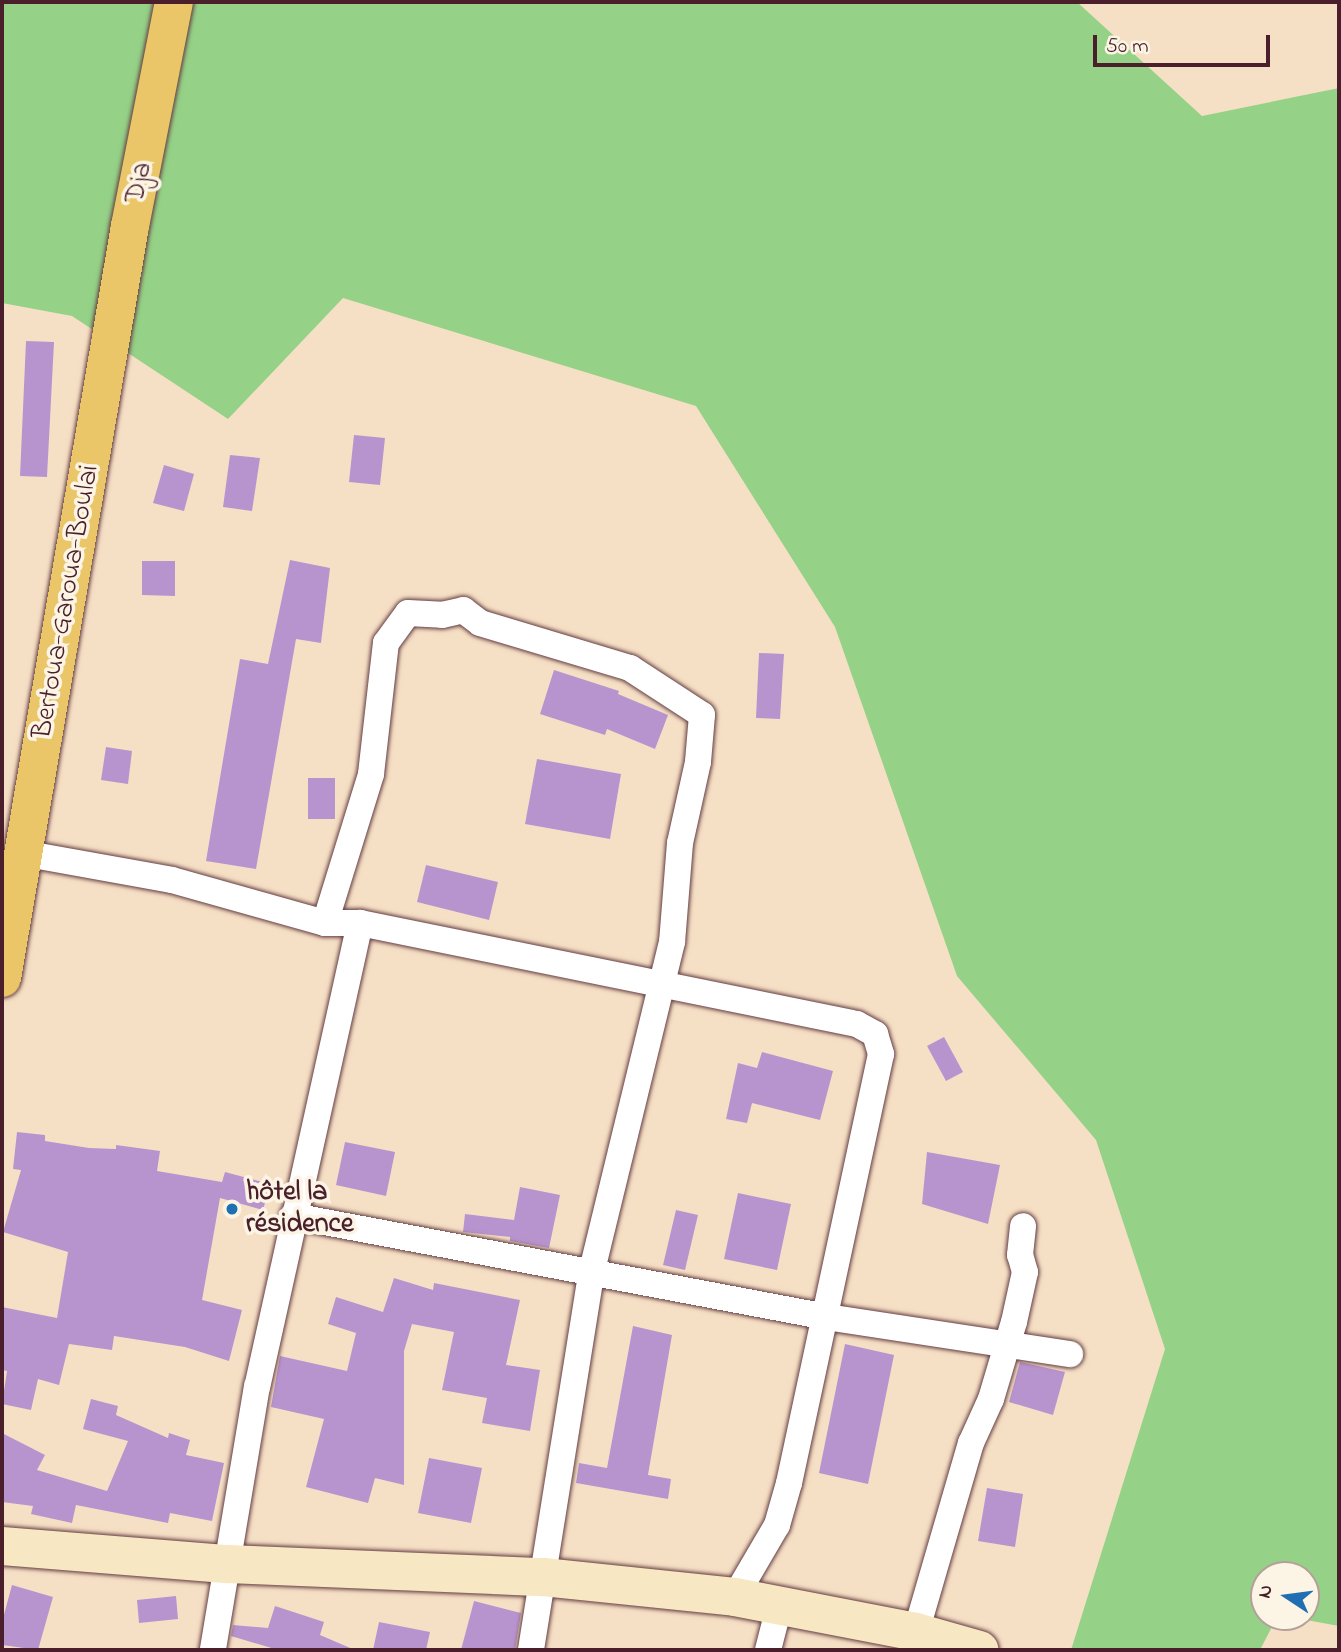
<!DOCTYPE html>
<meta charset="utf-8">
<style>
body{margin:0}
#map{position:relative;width:1341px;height:1652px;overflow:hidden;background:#f6e0c5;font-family:"Indie Flower",sans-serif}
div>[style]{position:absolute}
.green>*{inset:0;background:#95d287}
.building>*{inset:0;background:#b894cf}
.roads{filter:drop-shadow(0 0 2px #643c42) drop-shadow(0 0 2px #643c42)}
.street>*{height:26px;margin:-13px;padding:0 13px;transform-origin:13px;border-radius:13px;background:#fff}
.secondary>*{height:38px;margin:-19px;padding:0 19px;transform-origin:19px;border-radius:19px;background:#f7e8c3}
.highway>*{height:38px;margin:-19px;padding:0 19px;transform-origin:19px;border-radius:19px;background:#ebc669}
.dots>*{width:19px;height:19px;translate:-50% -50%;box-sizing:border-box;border:4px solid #fcf5e5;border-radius:50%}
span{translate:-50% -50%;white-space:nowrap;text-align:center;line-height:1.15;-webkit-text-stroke:7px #fcf5e5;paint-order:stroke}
.street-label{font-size:28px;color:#4a1f2b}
.poi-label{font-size:28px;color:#4a1f2b;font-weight:700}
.left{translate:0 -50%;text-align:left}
.frame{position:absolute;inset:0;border:4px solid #4a1f2b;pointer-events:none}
.north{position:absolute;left:1250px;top:1561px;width:70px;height:70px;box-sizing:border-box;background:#fcf5e5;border:2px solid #b59f9b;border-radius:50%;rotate:283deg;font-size:19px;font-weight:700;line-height:28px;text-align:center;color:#4a1f2b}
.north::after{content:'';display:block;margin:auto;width:24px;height:32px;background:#1f6fb2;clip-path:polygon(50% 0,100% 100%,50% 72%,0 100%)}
.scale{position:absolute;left:1093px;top:35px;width:177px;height:32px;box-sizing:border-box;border:4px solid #4a1f2b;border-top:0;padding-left:9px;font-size:21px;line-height:24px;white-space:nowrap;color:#4a1f2b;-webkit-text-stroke:5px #fcf5e5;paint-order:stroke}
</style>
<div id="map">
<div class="green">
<i style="clip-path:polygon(2px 2px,1077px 2px,1202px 116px,1339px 88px,1339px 1626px,1290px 1617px,1306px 1617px,1306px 1575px,1264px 1575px,1264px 1617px,1277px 1617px,1260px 1650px,1071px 1650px,1165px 1349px,1096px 1140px,957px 976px,835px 627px,696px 406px,343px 298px,228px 419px,72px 316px,2px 303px)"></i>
</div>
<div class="building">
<i style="clip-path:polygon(26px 341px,54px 342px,47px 477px,20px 476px)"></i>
<i style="clip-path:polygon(354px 435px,385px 438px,380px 485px,349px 482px)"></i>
<i style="clip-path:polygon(230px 455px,260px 458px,252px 511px,223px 507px)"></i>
<i style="clip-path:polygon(164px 465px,194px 474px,184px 511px,153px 503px)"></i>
<i style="clip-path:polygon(290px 560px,330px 568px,321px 643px,296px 639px,256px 869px,206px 861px,240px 659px,268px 664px)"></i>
<i style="clip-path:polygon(142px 561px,175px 561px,175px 596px,142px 595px)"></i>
<i style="clip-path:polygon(759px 653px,784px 654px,780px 719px,756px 718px)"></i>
<i style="clip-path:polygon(554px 670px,619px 691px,618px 694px,668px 715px,655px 749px,607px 729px,605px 735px,540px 714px)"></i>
<i style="clip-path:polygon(106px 747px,132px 751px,128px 784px,101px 780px)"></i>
<i style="clip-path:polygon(537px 759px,621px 774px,610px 839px,525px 824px)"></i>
<i style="clip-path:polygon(308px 778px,335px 778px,335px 819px,308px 819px)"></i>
<i style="clip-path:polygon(426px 865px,498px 882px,489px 920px,417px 902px)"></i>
<i style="clip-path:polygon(944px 1037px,963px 1072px,946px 1081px,927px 1046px)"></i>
<i style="clip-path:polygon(762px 1052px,833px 1071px,820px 1120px,752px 1103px,747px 1123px,726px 1119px,738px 1063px,757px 1068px)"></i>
<i style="clip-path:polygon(17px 1132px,45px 1135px,45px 1141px,89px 1148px,116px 1149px,116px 1145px,160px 1151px,157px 1171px,222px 1182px,225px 1172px,270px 1184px,263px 1210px,220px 1198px,202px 1300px,242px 1310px,229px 1361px,185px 1347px,114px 1336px,112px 1350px,69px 1344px,59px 1385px,38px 1379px,31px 1410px,2px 1404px,7px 1371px,2px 1370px,2px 1307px,57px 1318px,68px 1252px,3px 1232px,21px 1170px,13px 1169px)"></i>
<i style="clip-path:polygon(345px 1142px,395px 1152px,386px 1196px,336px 1185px)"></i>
<i style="clip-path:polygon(927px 1152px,1000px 1165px,988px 1224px,922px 1204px)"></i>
<i style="clip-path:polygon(520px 1187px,560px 1195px,549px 1248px,510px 1241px,510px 1237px,463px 1232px,465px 1214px,514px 1220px)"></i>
<i style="clip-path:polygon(738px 1193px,791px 1204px,777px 1270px,724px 1259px)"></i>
<i style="clip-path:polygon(676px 1210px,698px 1215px,685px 1270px,663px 1265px)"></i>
<i style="clip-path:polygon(394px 1278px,433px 1290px,434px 1283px,520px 1300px,506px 1365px,540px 1370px,530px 1431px,482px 1423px,487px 1398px,442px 1390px,454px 1332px,412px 1324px,404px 1351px,404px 1485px,375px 1478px,368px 1503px,306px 1487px,324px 1419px,271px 1407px,280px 1356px,347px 1371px,356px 1333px,328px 1324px,336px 1297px,383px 1312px)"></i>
<i style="clip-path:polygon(633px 1326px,672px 1335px,648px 1475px,671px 1479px,668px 1499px,576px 1483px,579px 1463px,607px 1468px)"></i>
<i style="clip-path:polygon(845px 1344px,894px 1355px,868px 1484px,819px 1473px)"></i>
<i style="clip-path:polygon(1020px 1362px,1065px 1372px,1053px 1415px,1009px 1402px)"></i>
<i style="clip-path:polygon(91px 1399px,118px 1406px,116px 1415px,168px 1438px,169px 1433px,190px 1440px,186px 1455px,224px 1463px,212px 1521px,170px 1513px,168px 1523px,76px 1505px,72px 1523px,31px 1514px,33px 1506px,2px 1502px,2px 1433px,45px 1455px,37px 1470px,107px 1491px,128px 1441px,83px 1429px)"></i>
<i style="clip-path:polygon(429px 1458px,482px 1468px,471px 1523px,418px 1513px)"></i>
<i style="clip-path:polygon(987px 1488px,1023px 1494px,1015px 1547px,978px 1541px)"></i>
<i style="clip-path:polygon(12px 1585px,53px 1597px,38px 1650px,2px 1645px,2px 1622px)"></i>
<i style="clip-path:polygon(176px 1596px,178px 1619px,139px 1623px,137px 1600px)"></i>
<i style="clip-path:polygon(474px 1601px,521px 1613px,515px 1650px,461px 1650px)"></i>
<i style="clip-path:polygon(275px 1606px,324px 1622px,320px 1635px,355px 1650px,278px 1650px,231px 1636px,233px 1625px,268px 1628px)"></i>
<i style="clip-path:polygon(379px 1622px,430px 1632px,426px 1650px,373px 1650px)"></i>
</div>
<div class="roads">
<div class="street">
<i style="left:22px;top:853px;width:152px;rotate:10.2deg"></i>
<i style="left:172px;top:880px;width:159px;rotate:15.7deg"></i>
<i style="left:325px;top:923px;width:35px"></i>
<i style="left:360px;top:923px;width:474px;rotate:102.5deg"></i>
<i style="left:257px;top:1386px;width:268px;rotate:99.5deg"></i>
<i style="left:325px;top:923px;width:156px;rotate:-72.8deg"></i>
<i style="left:371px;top:774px;width:132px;rotate:-83.5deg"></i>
<i style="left:386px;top:643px;width:37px;rotate:-54deg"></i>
<i style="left:408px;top:613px;width:34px;rotate:3deg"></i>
<i style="left:442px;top:615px;width:22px;rotate:-13deg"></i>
<i style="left:463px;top:610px;width:21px;rotate:37deg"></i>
<i style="left:480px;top:623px;width:157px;rotate:16.7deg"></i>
<i style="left:630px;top:668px;width:86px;rotate:33.1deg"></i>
<i style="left:702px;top:715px;width:47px;rotate:94.9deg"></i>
<i style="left:698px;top:762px;width:83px;rotate:102.5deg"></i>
<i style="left:680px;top:843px;width:99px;rotate:94.6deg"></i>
<i style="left:672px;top:942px;width:343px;rotate:103.7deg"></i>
<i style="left:591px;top:1275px;width:380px;rotate:99.1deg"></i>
<i style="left:360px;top:923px;width:507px;rotate:11.49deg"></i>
<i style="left:857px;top:1024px;width:21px;rotate:29deg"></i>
<i style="left:875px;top:1034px;width:21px;rotate:73deg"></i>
<i style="left:881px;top:1054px;width:439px;rotate:102.1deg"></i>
<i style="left:789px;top:1483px;width:44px;rotate:105.9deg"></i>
<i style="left:777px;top:1525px;width:83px;rotate:120.3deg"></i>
<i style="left:293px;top:1216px;width:543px;rotate:10.71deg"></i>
<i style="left:827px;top:1317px;width:246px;rotate:8.7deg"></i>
<i style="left:916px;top:1632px;width:197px;rotate:-73.8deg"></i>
<i style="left:971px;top:1443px;width:48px;rotate:-65.6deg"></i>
<i style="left:991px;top:1399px;width:80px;rotate:-73.4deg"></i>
<i style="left:1014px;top:1322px;width:51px;rotate:-77.6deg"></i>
<i style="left:1025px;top:1272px;width:18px;rotate:-106deg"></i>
<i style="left:1020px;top:1255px;width:29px;rotate:-84deg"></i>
<i style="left:768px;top:1650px;width:49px;rotate:-75.7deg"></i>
</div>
<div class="secondary">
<i style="left:2px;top:1546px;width:227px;rotate:4.6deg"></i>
<i style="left:228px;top:1564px;width:315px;rotate:2.4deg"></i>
<i style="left:543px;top:1577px;width:193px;rotate:5.9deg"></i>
<i style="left:735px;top:1597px;width:184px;rotate:10.9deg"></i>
<i style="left:916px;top:1632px;width:66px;rotate:15.9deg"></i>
</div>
<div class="highway">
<i style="left:2px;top:978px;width:763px;rotate:-80.34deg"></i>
<i style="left:130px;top:226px;width:228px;rotate:-78.9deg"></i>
</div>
</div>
<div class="dots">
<i style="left:232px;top:1209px;background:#1f6fb2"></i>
</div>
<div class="street-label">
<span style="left:140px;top:183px;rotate:-78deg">Dja</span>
<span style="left:67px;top:602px;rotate:-80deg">Bertoua-Garoua-Boulai</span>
</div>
<div class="poi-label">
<span class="left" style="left:246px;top:1209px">hôtel la<br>résidence</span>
</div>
<div class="frame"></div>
<div class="north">N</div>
<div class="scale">50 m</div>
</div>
